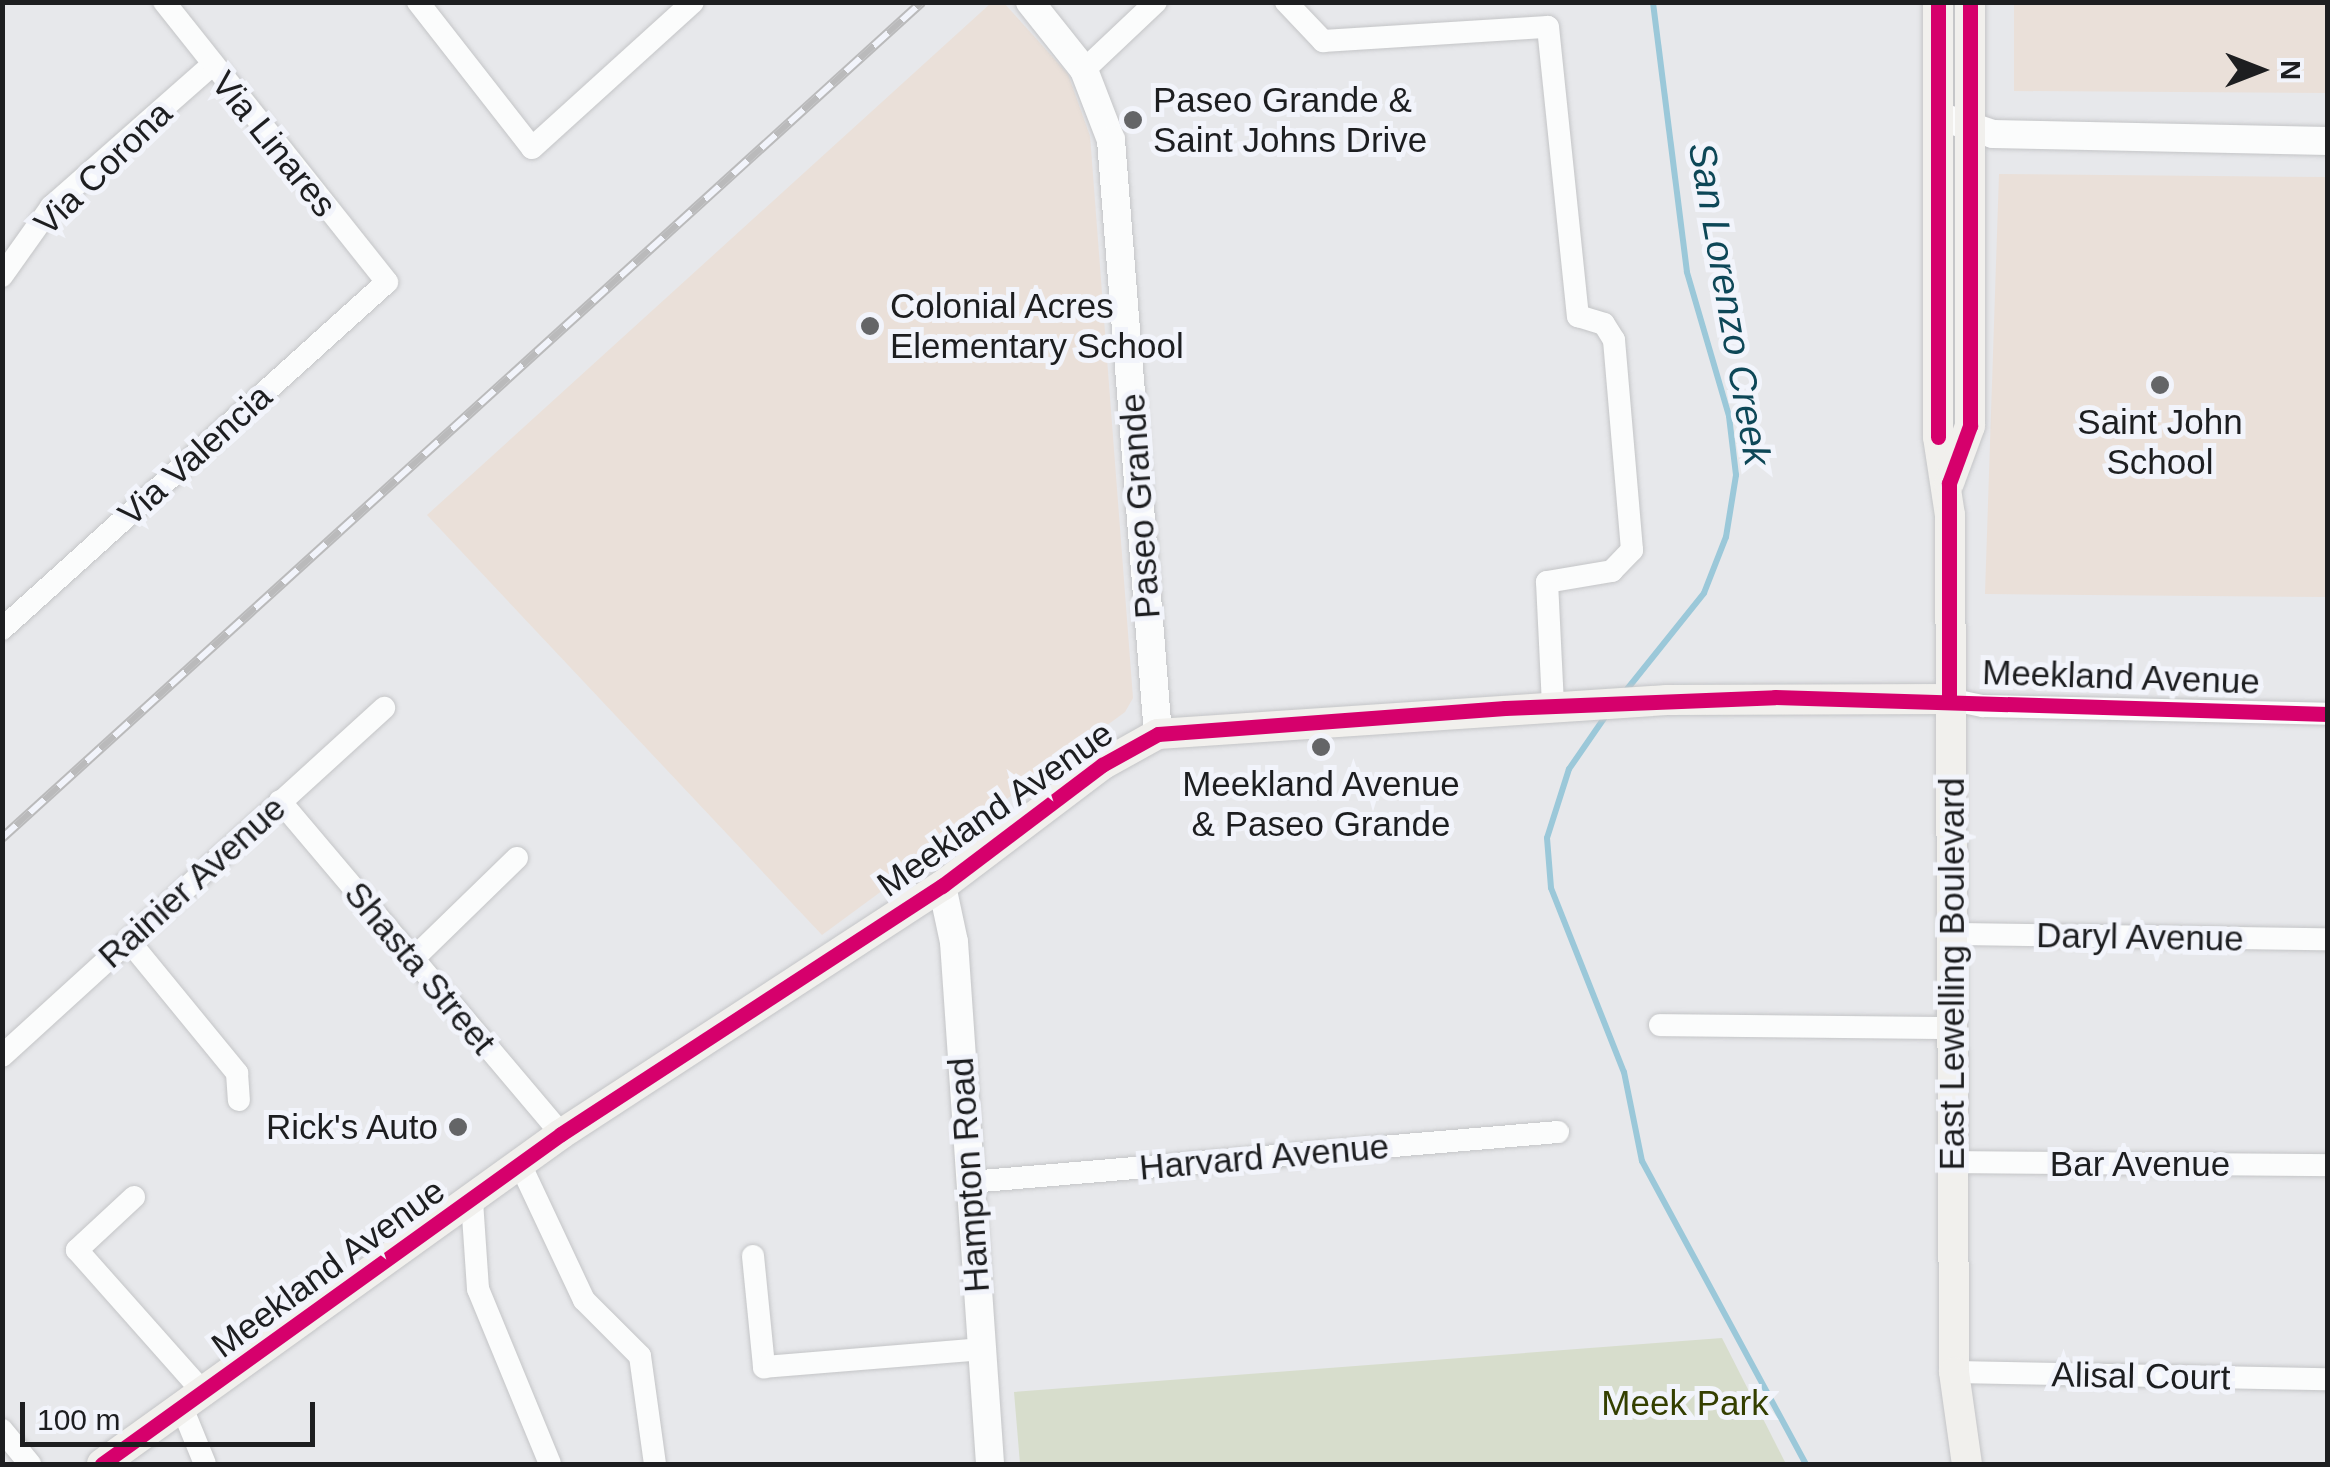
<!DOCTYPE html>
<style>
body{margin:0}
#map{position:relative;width:2330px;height:1467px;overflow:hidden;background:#e7e8eb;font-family:Arial,sans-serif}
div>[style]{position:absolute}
.education>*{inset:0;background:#eae0d9}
.green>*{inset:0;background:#d7ddcc}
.stream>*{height:6px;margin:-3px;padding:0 3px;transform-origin:3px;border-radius:3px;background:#9bc8d9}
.roads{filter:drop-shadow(0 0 2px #c4c5c7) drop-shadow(0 0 2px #c4c5c7)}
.minor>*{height:22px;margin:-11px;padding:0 11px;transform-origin:11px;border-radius:11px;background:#fbfcfc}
.tertiary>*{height:28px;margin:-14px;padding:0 14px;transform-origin:14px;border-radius:14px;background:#fbfcfc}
.secondary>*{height:30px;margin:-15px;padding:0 15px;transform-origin:15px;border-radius:15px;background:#f1f0ed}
.rail>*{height:10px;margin-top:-5px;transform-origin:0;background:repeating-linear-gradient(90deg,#f2f4fb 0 19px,#bababb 0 38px);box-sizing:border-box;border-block:2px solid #bababb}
.cycleway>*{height:15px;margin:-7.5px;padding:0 7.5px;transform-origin:7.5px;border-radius:7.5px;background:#d6006c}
.dots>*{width:28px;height:28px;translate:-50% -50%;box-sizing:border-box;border:5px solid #f2f4fb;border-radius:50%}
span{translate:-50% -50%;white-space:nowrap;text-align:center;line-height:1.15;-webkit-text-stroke:10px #f2f4fb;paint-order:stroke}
.poi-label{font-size:35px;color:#1d1e20}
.left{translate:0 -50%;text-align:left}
.right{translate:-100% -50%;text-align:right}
.street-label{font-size:35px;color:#1d1e20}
.park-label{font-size:35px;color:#343f00}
.water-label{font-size:38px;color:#0d4757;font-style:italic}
.frame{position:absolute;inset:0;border:5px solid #1d1e20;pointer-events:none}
.north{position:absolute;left:2210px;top:20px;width:100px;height:100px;-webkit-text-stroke:8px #f2f4fb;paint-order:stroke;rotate:90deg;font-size:28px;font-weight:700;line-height:40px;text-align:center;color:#1d1e20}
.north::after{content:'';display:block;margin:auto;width:35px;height:45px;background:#1d1e20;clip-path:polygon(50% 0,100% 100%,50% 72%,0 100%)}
.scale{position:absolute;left:20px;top:1402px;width:295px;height:45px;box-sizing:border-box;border:5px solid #1d1e20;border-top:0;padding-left:12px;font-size:30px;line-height:35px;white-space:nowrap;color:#1d1e20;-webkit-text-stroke:8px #f2f4fb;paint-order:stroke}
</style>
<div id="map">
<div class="education">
<i style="clip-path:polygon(991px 3px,1004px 3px,1068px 74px,1090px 136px,1133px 698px,1125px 712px,822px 935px,427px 515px)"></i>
<i style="clip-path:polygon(2014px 3px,2327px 3px,2327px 93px,2014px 91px)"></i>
<i style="clip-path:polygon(1999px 174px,2327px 177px,2327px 597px,1985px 594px)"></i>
</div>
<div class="green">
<i style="clip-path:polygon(1722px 1338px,1786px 1464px,1020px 1464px,1014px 1392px)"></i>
</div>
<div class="stream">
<i style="left:1624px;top:693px;width:128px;rotate:-51.3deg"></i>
<i style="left:1704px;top:593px;width:60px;rotate:-68.6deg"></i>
<i style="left:1726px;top:537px;width:63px;rotate:-80.8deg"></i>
<i style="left:1736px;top:475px;width:59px;rotate:-96.8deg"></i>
<i style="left:1729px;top:416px;width:150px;rotate:-106.3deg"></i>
<i style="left:1687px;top:272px;width:272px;rotate:-97.2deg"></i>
<i style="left:1607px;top:714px;width:67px;rotate:124.6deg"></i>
<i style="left:1569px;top:769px;width:72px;rotate:107.7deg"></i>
<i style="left:1547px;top:838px;width:50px;rotate:85.4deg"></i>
<i style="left:1551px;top:888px;width:198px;rotate:68.4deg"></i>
<i style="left:1624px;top:1072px;width:91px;rotate:78.6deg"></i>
<i style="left:1642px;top:1161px;width:345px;rotate:61.6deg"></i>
</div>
<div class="roads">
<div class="minor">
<i style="left:418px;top:2px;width:185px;rotate:52deg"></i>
<i style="left:532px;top:148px;width:217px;rotate:-42.2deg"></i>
<i style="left:1286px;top:2px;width:54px;rotate:46.5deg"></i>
<i style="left:1323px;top:41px;width:225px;rotate:-3.6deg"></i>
<i style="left:1548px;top:27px;width:291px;rotate:84.1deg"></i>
<i style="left:1578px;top:316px;width:27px;rotate:17deg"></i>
<i style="left:1604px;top:324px;width:19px;rotate:58deg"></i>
<i style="left:1614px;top:340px;width:211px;rotate:85.1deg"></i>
<i style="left:1632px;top:550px;width:29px;rotate:134deg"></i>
<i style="left:1612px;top:571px;width:66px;rotate:170.4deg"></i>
<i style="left:1547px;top:582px;width:124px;rotate:87.2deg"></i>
<i style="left:1084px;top:70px;width:99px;rotate:-43.4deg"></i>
<i style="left:2px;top:276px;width:85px;rotate:-54.6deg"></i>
<i style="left:51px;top:207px;width:212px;rotate:-41.4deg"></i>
<i style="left:2px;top:629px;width:518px;rotate:-42.03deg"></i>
<i style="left:387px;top:282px;width:358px;rotate:-128.5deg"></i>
<i style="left:1949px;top:699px;width:35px;rotate:12deg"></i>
<i style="left:1983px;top:706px;width:345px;rotate:1.3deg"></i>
<i style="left:280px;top:801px;width:436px;rotate:49.8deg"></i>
<i style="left:1953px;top:934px;width:375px;rotate:0.8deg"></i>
<i style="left:129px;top:941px;width:171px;rotate:50.7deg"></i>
<i style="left:237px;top:1073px;width:27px;rotate:86deg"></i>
<i style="left:413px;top:959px;width:145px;rotate:-44.2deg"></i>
<i style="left:1660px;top:1025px;width:293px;rotate:0.6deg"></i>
<i style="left:2px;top:1056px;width:517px;rotate:-42.33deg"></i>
<i style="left:1953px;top:1162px;width:375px;rotate:0.5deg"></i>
<i style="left:520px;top:1164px;width:150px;rotate:64.8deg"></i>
<i style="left:584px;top:1300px;width:79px;rotate:45deg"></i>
<i style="left:640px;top:1356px;width:109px;rotate:82.1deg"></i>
<i style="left:970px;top:1182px;width:590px;rotate:-4.86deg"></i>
<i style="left:134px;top:1197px;width:78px;rotate:137.1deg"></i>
<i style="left:77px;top:1250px;width:193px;rotate:48.4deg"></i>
<i style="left:472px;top:1201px;width:88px;rotate:86.1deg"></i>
<i style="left:478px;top:1289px;width:189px;rotate:67.6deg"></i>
<i style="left:753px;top:1256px;width:112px;rotate:84.3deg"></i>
<i style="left:764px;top:1367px;width:218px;rotate:-4.7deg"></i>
<i style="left:1954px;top:1372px;width:374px;rotate:1.1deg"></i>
<i style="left:183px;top:1410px;width:58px;rotate:67.8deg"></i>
<i style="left:2px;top:1430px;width:44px;rotate:50.5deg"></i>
</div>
<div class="tertiary">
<i style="left:1030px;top:2px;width:87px;rotate:51.5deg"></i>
<i style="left:1084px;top:70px;width:75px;rotate:68.9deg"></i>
<i style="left:1111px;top:140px;width:596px;rotate:85.48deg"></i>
<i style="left:1939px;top:116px;width:57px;rotate:18.4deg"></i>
<i style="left:1993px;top:134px;width:335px;rotate:1.2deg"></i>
<i style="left:942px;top:886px;width:57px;rotate:77.9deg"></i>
<i style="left:954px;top:942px;width:523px;rotate:86.05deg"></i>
</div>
<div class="secondary">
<i style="left:1938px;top:2px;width:435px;rotate:90deg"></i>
<i style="left:1938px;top:437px;width:79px;rotate:81.3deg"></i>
<i style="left:1950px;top:515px;width:857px;rotate:89.73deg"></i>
<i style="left:1954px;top:1372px;width:93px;rotate:82deg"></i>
<i style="left:1949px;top:483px;width:61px;rotate:-69.8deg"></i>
<i style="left:1970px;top:426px;width:424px;rotate:-90deg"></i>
<i style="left:102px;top:1464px;width:565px;rotate:-35.71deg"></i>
<i style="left:561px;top:1134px;width:455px;rotate:-33.1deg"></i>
<i style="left:942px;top:886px;width:201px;rotate:-37.1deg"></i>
<i style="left:1102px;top:765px;width:64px;rotate:-29deg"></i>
<i style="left:1158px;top:734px;width:510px;rotate:-3.82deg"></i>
<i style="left:1667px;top:700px;width:282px;rotate:-0.2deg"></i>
</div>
</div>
<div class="rail">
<i style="left:2px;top:838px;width:1243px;rotate:-42.26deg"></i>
</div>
<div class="cycleway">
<i style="left:1938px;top:2px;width:435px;rotate:90deg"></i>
<i style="left:1949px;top:699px;width:216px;rotate:-90deg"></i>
<i style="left:1949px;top:483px;width:61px;rotate:-69.8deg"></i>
<i style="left:1970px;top:426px;width:424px;rotate:-90deg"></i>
<i style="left:102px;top:1464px;width:565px;rotate:-35.71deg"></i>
<i style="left:561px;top:1134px;width:455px;rotate:-33.1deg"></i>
<i style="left:942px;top:886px;width:201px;rotate:-37.1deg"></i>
<i style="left:1102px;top:765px;width:64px;rotate:-29deg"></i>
<i style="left:1158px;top:734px;width:348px;rotate:-4.3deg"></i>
<i style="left:1505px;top:708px;width:270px;rotate:-2.3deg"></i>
<i style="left:1775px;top:697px;width:553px;rotate:1.76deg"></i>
</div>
<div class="dots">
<i style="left:1133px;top:120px;background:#646567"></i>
<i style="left:870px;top:326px;background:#646567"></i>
<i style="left:2160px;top:385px;background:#646567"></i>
<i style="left:1321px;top:747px;background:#646567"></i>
<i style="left:458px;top:1127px;background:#646567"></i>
</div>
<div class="poi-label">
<span class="left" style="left:1153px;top:120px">Paseo Grande &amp;<br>Saint Johns Drive</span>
<span class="left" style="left:890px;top:326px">Colonial Acres<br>Elementary School</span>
<span style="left:2160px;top:442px">Saint John<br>School</span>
<span style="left:1321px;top:804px">Meekland Avenue<br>&amp; Paseo Grande</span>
<span class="right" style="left:438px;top:1127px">Rick's Auto</span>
</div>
<div class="street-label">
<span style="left:274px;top:144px;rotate:51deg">Via Linares</span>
<span style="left:103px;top:168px;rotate:-44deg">Via Corona</span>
<span style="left:195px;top:455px;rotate:-42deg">Via Valencia</span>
<span style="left:1140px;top:506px;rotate:-94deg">Paseo Grande</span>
<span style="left:2121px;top:677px;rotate:2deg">Meekland Avenue</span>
<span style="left:995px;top:809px;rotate:-35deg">Meekland Avenue</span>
<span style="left:192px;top:882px;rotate:-42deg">Rainier Avenue</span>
<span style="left:2140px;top:937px;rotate:1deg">Daryl Avenue</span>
<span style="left:420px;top:968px;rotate:50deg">Shasta Street</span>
<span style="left:1952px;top:974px;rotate:-90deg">East Lewelling Boulevard</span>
<span style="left:1264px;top:1157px;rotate:-5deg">Harvard Avenue</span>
<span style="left:2140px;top:1164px">Bar Avenue</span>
<span style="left:969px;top:1175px;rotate:-94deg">Hampton Road</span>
<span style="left:328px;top:1268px;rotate:-36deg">Meekland Avenue</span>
<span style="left:2141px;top:1376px;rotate:1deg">Alisal Court</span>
</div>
<div class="park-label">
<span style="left:1685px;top:1403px">Meek Park</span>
</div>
<div class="water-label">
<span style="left:1729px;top:304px;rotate:80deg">San Lorenzo Creek</span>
</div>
<div class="frame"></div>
<div class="north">N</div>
<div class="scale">100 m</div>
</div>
